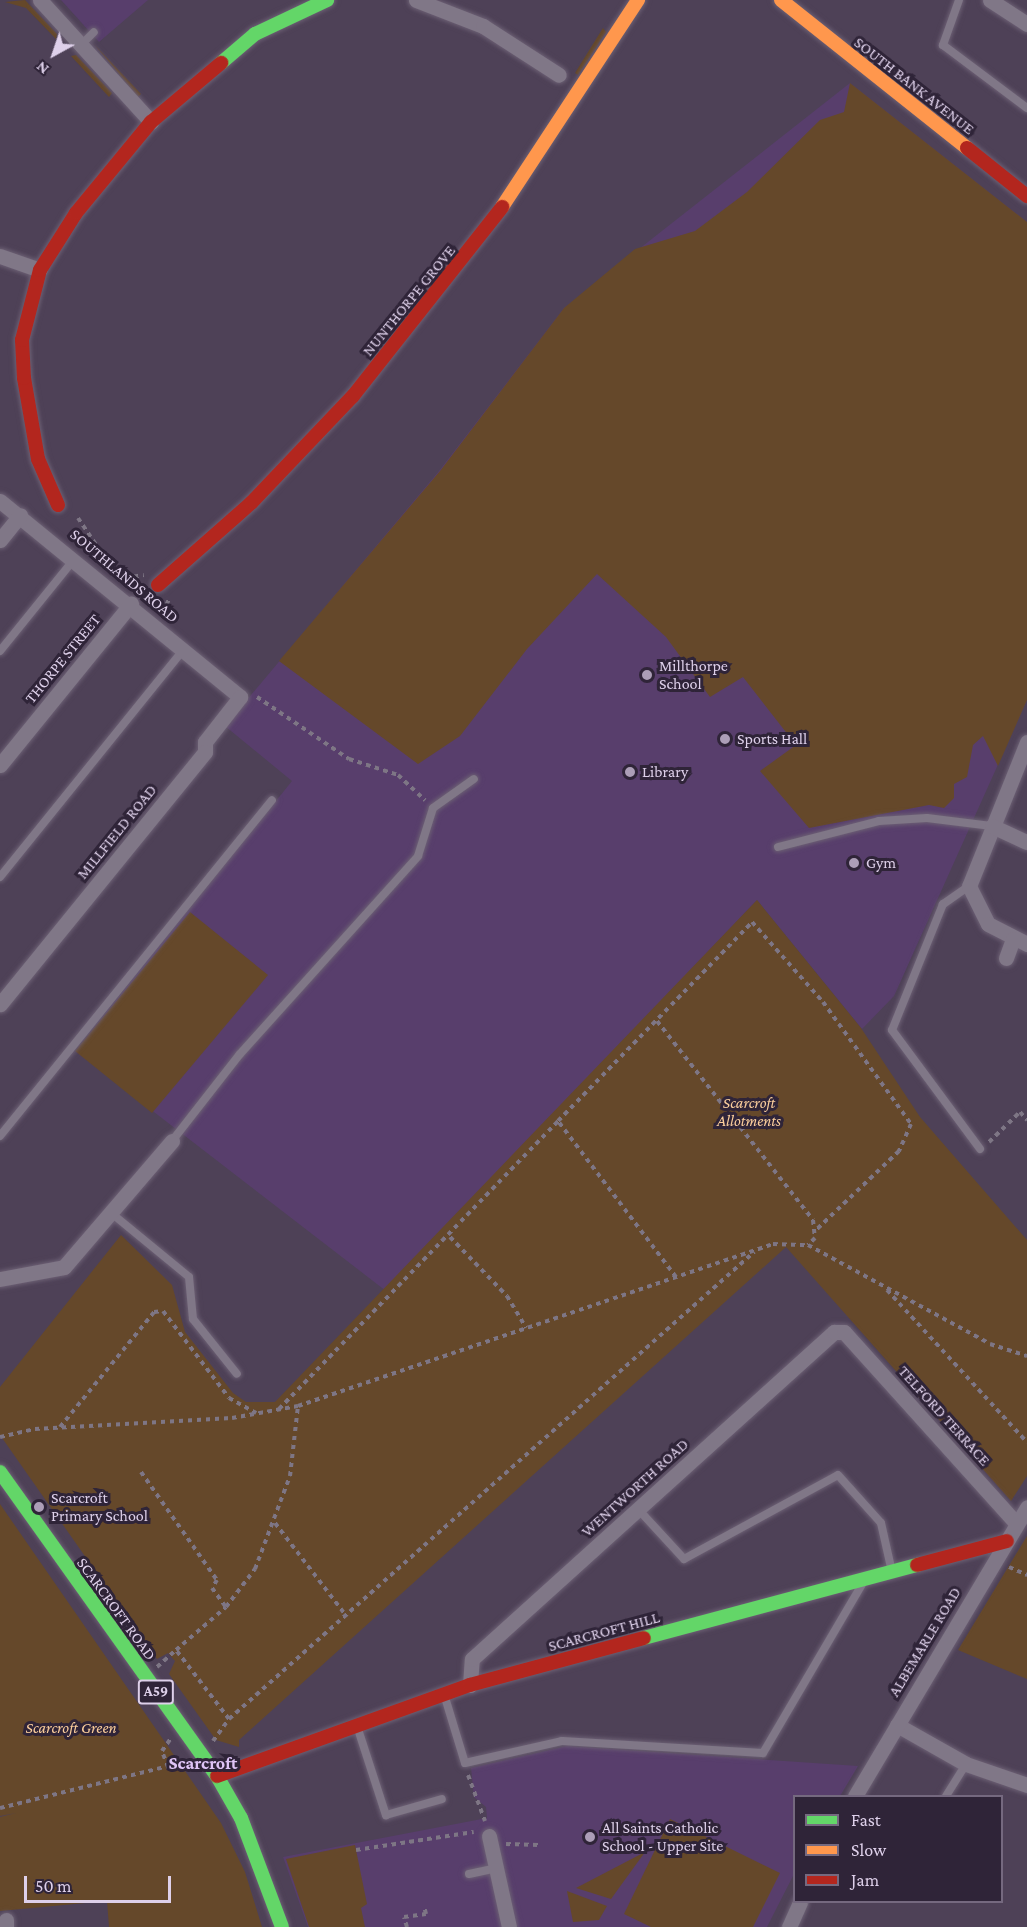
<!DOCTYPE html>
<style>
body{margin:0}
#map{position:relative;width:1027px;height:1927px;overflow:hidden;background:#4e4157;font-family:"Crimson Pro",serif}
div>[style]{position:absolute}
.built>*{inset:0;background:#583e6c}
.green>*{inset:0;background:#65482a}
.path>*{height:4px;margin-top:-2px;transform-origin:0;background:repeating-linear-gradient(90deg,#7e7685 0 4.5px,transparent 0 9px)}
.roads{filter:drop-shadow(0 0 2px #6c6074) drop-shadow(0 0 2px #6c6074)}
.lane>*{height:8px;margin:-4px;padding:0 4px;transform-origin:4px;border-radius:4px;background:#807787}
.street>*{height:15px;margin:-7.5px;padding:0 7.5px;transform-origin:7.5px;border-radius:7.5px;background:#807787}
.fast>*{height:14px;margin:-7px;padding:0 7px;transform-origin:7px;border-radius:7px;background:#63d668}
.slow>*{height:14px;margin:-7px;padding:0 7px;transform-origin:7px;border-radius:7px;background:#ff974d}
.jam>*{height:14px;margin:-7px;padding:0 7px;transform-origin:7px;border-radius:7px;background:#b3261e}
.dots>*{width:16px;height:16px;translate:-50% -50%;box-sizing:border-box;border:3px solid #2f2438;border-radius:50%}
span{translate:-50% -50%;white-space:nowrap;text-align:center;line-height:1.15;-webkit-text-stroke:6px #2f2438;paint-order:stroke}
.shield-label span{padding:2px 4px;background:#2f2438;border:2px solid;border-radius:4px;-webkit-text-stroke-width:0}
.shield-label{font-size:15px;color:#ded0ea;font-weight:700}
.street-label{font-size:16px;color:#ded0ea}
.poi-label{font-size:16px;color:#ded0ea}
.left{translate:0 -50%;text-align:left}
.park-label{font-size:16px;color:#fbce9c;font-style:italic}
.neighbourhood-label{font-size:18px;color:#dfc4f6;font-weight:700}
.legend{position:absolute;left:793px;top:1795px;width:210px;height:108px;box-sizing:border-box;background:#2f2438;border:2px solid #75697f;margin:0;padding:8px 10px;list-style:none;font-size:18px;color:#ded0ea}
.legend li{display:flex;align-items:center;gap:12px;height:30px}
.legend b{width:30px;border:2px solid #75697f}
.north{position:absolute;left:24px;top:24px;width:60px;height:60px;-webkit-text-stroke:4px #2f2438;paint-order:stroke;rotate:220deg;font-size:16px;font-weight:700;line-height:24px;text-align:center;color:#ded0ea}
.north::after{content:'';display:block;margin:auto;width:21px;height:27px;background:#ded0ea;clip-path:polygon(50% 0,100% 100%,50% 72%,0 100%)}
.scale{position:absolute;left:24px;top:1876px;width:147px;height:27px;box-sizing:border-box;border:3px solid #ded0ea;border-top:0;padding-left:8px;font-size:18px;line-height:21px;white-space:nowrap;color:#ded0ea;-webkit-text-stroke:4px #2f2438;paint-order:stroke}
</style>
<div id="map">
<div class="built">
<i style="clip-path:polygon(61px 0,148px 0,99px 42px)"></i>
<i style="clip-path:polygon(850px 83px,1027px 222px,1027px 700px,894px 996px,862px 1029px,757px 900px,386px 1291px,75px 1051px,292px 781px,225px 726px,439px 471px,564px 308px)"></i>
<i style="clip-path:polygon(567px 1746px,858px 1766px,840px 1796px,794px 1796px,794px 1874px,767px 1927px,308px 1927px,283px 1857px,487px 1818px,486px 1807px,474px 1797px,471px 1768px)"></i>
</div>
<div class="green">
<i style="clip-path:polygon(25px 0,57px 34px,56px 39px,26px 8px,5px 2px)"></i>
<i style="clip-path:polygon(603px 28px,606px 32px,578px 75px,575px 73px)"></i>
<i style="clip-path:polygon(94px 44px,141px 94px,138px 97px)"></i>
<i style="clip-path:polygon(76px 55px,112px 93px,109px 97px,71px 56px)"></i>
<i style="clip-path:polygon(850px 83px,1027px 222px,1027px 700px,998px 766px,983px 736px,973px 745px,967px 777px,954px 784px,954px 798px,944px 808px,929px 805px,809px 828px,760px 771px,796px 745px,743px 677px,710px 697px,666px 637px,597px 574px,527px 649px,460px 736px,418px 764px,279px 661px,440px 471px,564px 308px,635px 249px,695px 231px,747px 192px,820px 120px,844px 112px)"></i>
<i style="clip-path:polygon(757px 900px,861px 1028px,920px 1117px,1027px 1240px,1027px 1476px,1011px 1501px,786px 1247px,239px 1740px,239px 1747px,216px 1740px,169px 1674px,175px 1661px,168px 1653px,157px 1659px,0 1435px,0 1387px,121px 1235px,172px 1285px,185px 1332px,233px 1393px,246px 1402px,275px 1402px)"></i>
<i style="clip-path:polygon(190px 912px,268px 975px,152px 1113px,75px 1051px)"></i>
<i style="clip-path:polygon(0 1504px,221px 1823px,245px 1872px,262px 1927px,109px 1927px,107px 1901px,0 1911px,0 1817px,16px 1813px,0 1816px)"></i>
<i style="clip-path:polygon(1027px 1536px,1027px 1679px,958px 1650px)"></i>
<i style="clip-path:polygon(670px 1819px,780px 1873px,753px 1927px,651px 1927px,624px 1914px)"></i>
<i style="clip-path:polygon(355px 1845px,367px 1904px,361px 1908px,365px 1927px,309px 1927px,286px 1859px)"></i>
<i style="clip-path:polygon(645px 1852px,611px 1899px,576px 1888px)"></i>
<i style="clip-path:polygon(567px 1891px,607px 1906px,599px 1920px,573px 1922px)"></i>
</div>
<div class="path">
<i style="left:78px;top:518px;width:59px;rotate:56deg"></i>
<i style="left:85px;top:546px;width:20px;rotate:37deg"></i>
<i style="left:125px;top:578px;width:19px;rotate:-9deg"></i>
<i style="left:163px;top:613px;width:15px;rotate:-67deg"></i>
<i style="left:257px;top:697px;width:111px;rotate:34deg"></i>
<i style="left:349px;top:759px;width:52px;rotate:18.1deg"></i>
<i style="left:398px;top:775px;width:37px;rotate:43deg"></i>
<i style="left:657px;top:1021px;width:253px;rotate:51.9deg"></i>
<i style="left:813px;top:1220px;width:18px;rotate:84deg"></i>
<i style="left:815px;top:1238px;width:10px;rotate:135deg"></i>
<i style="left:989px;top:1142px;width:43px;rotate:-44.1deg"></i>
<i style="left:1020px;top:1112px;width:11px;rotate:49deg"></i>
<i style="left:450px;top:1237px;width:82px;rotate:46deg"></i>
<i style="left:507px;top:1296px;width:37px;rotate:59deg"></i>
<i style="left:676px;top:1277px;width:196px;rotate:-127.1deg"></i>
<i style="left:558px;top:1121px;width:278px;rotate:-45.7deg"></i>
<i style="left:752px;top:922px;width:107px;rotate:48.4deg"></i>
<i style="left:823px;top:1002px;width:150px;rotate:54.2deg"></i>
<i style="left:911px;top:1124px;width:30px;rotate:114deg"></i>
<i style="left:899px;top:1151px;width:115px;rotate:136.4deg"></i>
<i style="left:887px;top:1290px;width:207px;rotate:47.4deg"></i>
<i style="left:279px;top:1409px;width:401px;rotate:-45.9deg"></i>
<i style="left:60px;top:1427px;width:149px;rotate:-50.7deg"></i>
<i style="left:154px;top:1312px;width:9px;rotate:-6deg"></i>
<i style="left:163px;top:1311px;width:109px;rotate:52.8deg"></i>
<i style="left:229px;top:1398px;width:31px;rotate:29deg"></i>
<i style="left:0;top:1437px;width:36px;rotate:-13deg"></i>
<i style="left:35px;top:1429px;width:197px;rotate:-3.2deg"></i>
<i style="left:232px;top:1418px;width:67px;rotate:-10.3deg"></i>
<i style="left:298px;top:1406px;width:502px;rotate:-18.83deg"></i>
<i style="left:773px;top:1244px;width:35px;rotate:2deg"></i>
<i style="left:808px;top:1245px;width:207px;rotate:28.5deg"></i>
<i style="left:990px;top:1344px;width:39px;rotate:18deg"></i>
<i style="left:141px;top:1472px;width:132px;rotate:54.9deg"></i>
<i style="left:217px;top:1580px;width:9px;rotate:122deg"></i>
<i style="left:212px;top:1588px;width:24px;rotate:54deg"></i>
<i style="left:275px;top:1523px;width:118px;rotate:52.5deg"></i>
<i style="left:1009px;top:1567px;width:20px;rotate:24deg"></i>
<i style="left:157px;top:1667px;width:25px;rotate:-42deg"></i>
<i style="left:229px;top:1719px;width:87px;rotate:-127.5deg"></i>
<i style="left:176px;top:1650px;width:66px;rotate:-40.7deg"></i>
<i style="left:226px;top:1607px;width:48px;rotate:-52.7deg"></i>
<i style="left:255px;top:1569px;width:99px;rotate:-69.4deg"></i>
<i style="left:290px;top:1476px;width:70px;rotate:-83.5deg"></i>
<i style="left:213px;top:1741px;width:27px;rotate:-54deg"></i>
<i style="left:229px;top:1719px;width:703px;rotate:-41.65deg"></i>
<i style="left:168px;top:1767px;width:17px;rotate:-111deg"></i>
<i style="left:162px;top:1751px;width:16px;rotate:-55deg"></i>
<i style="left:468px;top:1775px;width:49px;rotate:69.7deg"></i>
<i style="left:0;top:1808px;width:194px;rotate:-14deg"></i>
<i style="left:506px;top:1844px;width:32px;rotate:2deg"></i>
<i style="left:356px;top:1850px;width:119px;rotate:-8.7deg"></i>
<i style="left:407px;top:1927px;width:10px;rotate:-107deg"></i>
<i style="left:404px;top:1917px;width:22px;rotate:-8deg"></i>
<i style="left:426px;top:1914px;width:8px;rotate:-104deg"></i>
</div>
<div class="roads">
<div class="lane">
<i style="left:959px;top:0;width:48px;rotate:109.6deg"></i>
<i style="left:943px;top:45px;width:105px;rotate:36.9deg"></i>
<i style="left:81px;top:45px;width:18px;rotate:-45deg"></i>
<i style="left:0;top:651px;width:119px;rotate:-51.1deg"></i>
<i style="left:778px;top:847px;width:104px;rotate:-14.4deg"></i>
<i style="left:879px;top:821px;width:48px;rotate:-3.6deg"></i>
<i style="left:927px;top:818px;width:65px;rotate:7deg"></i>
<i style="left:0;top:877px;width:293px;rotate:-51.1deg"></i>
<i style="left:969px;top:886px;width:32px;rotate:145deg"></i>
<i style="left:943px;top:904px;width:136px;rotate:112deg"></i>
<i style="left:892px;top:1030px;width:148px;rotate:53.5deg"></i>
<i style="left:0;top:1136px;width:432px;rotate:-51deg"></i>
<i style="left:172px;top:1141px;width:110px;rotate:-52deg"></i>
<i style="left:240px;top:1054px;width:266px;rotate:-48deg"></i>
<i style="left:418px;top:856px;width:50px;rotate:-72.6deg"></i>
<i style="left:433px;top:808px;width:50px;rotate:-35.3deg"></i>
<i style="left:110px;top:1212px;width:102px;rotate:39.4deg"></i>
<i style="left:189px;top:1277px;width:42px;rotate:84.6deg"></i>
<i style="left:193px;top:1319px;width:70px;rotate:51.3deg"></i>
<i style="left:638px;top:1509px;width:68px;rotate:47.4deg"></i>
<i style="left:684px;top:1559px;width:175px;rotate:-28.6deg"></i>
<i style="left:838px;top:1475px;width:64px;rotate:48.1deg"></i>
<i style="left:881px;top:1523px;width:50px;rotate:77.3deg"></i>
<i style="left:444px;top:1694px;width:72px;rotate:73.1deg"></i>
<i style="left:465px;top:1763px;width:99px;rotate:-12.8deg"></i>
<i style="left:562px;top:1741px;width:201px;rotate:3.4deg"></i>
<i style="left:763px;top:1753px;width:199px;rotate:-59.6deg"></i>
<i style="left:357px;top:1726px;width:94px;rotate:72deg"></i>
<i style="left:386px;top:1815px;width:58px;rotate:-15.9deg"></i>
<i style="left:946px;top:1796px;width:38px;rotate:-58deg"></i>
<i style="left:469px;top:1874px;width:30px;rotate:-12deg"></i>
</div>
<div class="street">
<i style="left:40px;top:0;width:165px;rotate:47.7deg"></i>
<i style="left:416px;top:0;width:72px;rotate:21.2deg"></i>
<i style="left:483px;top:26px;width:90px;rotate:32.8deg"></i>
<i style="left:990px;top:0;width:44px;rotate:33deg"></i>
<i style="left:0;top:256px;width:42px;rotate:19.3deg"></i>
<i style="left:0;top:501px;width:310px;rotate:39.2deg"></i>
<i style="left:240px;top:697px;width:57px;rotate:127.9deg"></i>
<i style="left:205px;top:742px;width:10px;rotate:90deg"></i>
<i style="left:205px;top:752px;width:325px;rotate:129.1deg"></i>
<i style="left:0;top:540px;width:32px;rotate:-51deg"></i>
<i style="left:1027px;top:742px;width:155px;rotate:111.9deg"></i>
<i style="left:969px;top:886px;width:42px;rotate:63.4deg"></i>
<i style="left:988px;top:924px;width:44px;rotate:27.1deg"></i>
<i style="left:0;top:765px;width:208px;rotate:-50.9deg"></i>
<i style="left:992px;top:826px;width:38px;rotate:25deg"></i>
<i style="left:1006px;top:958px;width:20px;rotate:-70deg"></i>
<i style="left:0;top:1279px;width:65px;rotate:-10.6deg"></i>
<i style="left:64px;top:1267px;width:166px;rotate:-49.4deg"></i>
<i style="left:470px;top:1685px;width:26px;rotate:-86deg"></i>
<i style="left:472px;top:1659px;width:488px;rotate:-42.1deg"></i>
<i style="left:834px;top:1332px;width:10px"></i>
<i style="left:844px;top:1332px;width:258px;rotate:48deg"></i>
<i style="left:897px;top:1725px;width:79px;rotate:29.5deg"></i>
<i style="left:966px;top:1764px;width:65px;rotate:19deg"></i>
<i style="left:855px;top:1796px;width:336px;rotate:-59.2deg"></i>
<i style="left:489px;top:1836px;width:93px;rotate:77.6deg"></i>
<i style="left:6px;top:1920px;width:7px;rotate:90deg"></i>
<i style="left:789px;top:1927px;width:27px;rotate:-66deg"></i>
</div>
<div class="fast">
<i style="left:221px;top:63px;width:45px;rotate:-40.5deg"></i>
<i style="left:255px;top:34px;width:80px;rotate:-25.3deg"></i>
<i style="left:0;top:1472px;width:374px;rotate:54.5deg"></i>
<i style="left:217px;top:1776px;width:48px;rotate:60.3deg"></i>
<i style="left:241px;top:1818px;width:116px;rotate:69.4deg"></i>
<i style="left:644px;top:1638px;width:283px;rotate:-15deg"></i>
</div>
<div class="slow">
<i style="left:781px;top:0;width:238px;rotate:38.5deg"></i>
<i style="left:502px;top:207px;width:248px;rotate:-56.7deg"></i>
</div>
<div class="jam">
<i style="left:967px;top:148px;width:77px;rotate:38.7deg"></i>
<i style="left:58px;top:505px;width:50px;rotate:-113.5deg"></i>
<i style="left:38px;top:459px;width:82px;rotate:-99.8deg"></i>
<i style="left:24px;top:378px;width:38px;rotate:-93deg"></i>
<i style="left:22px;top:340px;width:72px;rotate:-75.6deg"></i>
<i style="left:40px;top:270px;width:67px;rotate:-57.7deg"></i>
<i style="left:76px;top:213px;width:118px;rotate:-50.5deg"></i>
<i style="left:151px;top:122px;width:92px;rotate:-40.1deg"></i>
<i style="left:158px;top:585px;width:125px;rotate:-41.4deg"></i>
<i style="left:252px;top:502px;width:146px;rotate:-46.4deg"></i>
<i style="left:353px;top:396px;width:241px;rotate:-51.7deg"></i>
<i style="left:917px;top:1565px;width:93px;rotate:-14.9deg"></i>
<i style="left:217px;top:1776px;width:269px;rotate:-19.8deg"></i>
<i style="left:470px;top:1685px;width:180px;rotate:-15.1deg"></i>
</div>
</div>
<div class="dots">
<i style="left:647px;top:675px;background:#ac9eb7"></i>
<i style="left:725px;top:739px;background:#ac9eb7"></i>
<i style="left:630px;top:772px;background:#ac9eb7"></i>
<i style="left:854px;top:863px;background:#ac9eb7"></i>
<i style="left:39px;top:1507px;background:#ac9eb7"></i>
<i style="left:590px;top:1837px;background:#ac9eb7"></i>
</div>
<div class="shield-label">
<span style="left:156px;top:1692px">A59</span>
</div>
<div class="street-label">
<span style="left:914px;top:86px;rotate:38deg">SOUTH BANK AVENUE</span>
<span style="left:409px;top:301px;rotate:-51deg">NUNTHORPE GROVE</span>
<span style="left:124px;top:576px;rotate:40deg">SOUTHLANDS ROAD</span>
<span style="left:63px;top:659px;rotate:-51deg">THORPE STREET</span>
<span style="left:117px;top:832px;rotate:-51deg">MILLFIELD ROAD</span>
<span style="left:944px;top:1416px;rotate:48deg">TELFORD TERRACE</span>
<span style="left:635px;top:1488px;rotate:-42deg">WENTWORTH ROAD</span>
<span style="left:116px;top:1609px;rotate:54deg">SCARCROFT ROAD</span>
<span style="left:604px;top:1632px;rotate:-15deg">SCARCROFT HILL</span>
<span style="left:925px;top:1642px;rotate:-59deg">ALBEMARLE ROAD</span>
</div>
<div class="poi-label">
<span class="left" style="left:659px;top:675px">Millthorpe<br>School</span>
<span class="left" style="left:737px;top:739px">Sports Hall</span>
<span class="left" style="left:642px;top:772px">Library</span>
<span class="left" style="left:866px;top:863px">Gym</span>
<span class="left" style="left:51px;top:1507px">Scarcroft<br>Primary School</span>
<span class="left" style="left:602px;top:1837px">All Saints Catholic<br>School - Upper Site</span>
</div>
<div class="park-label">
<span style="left:749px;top:1112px">Scarcroft<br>Allotments</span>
<span style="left:71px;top:1728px">Scarcroft Green</span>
</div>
<div class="neighbourhood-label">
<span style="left:203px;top:1763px">Scarcroft</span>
</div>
<ul class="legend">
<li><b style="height:8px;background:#63d668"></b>Fast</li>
<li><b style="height:8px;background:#ff974d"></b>Slow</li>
<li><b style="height:8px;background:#b3261e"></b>Jam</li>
</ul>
<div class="north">N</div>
<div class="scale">50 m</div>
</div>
